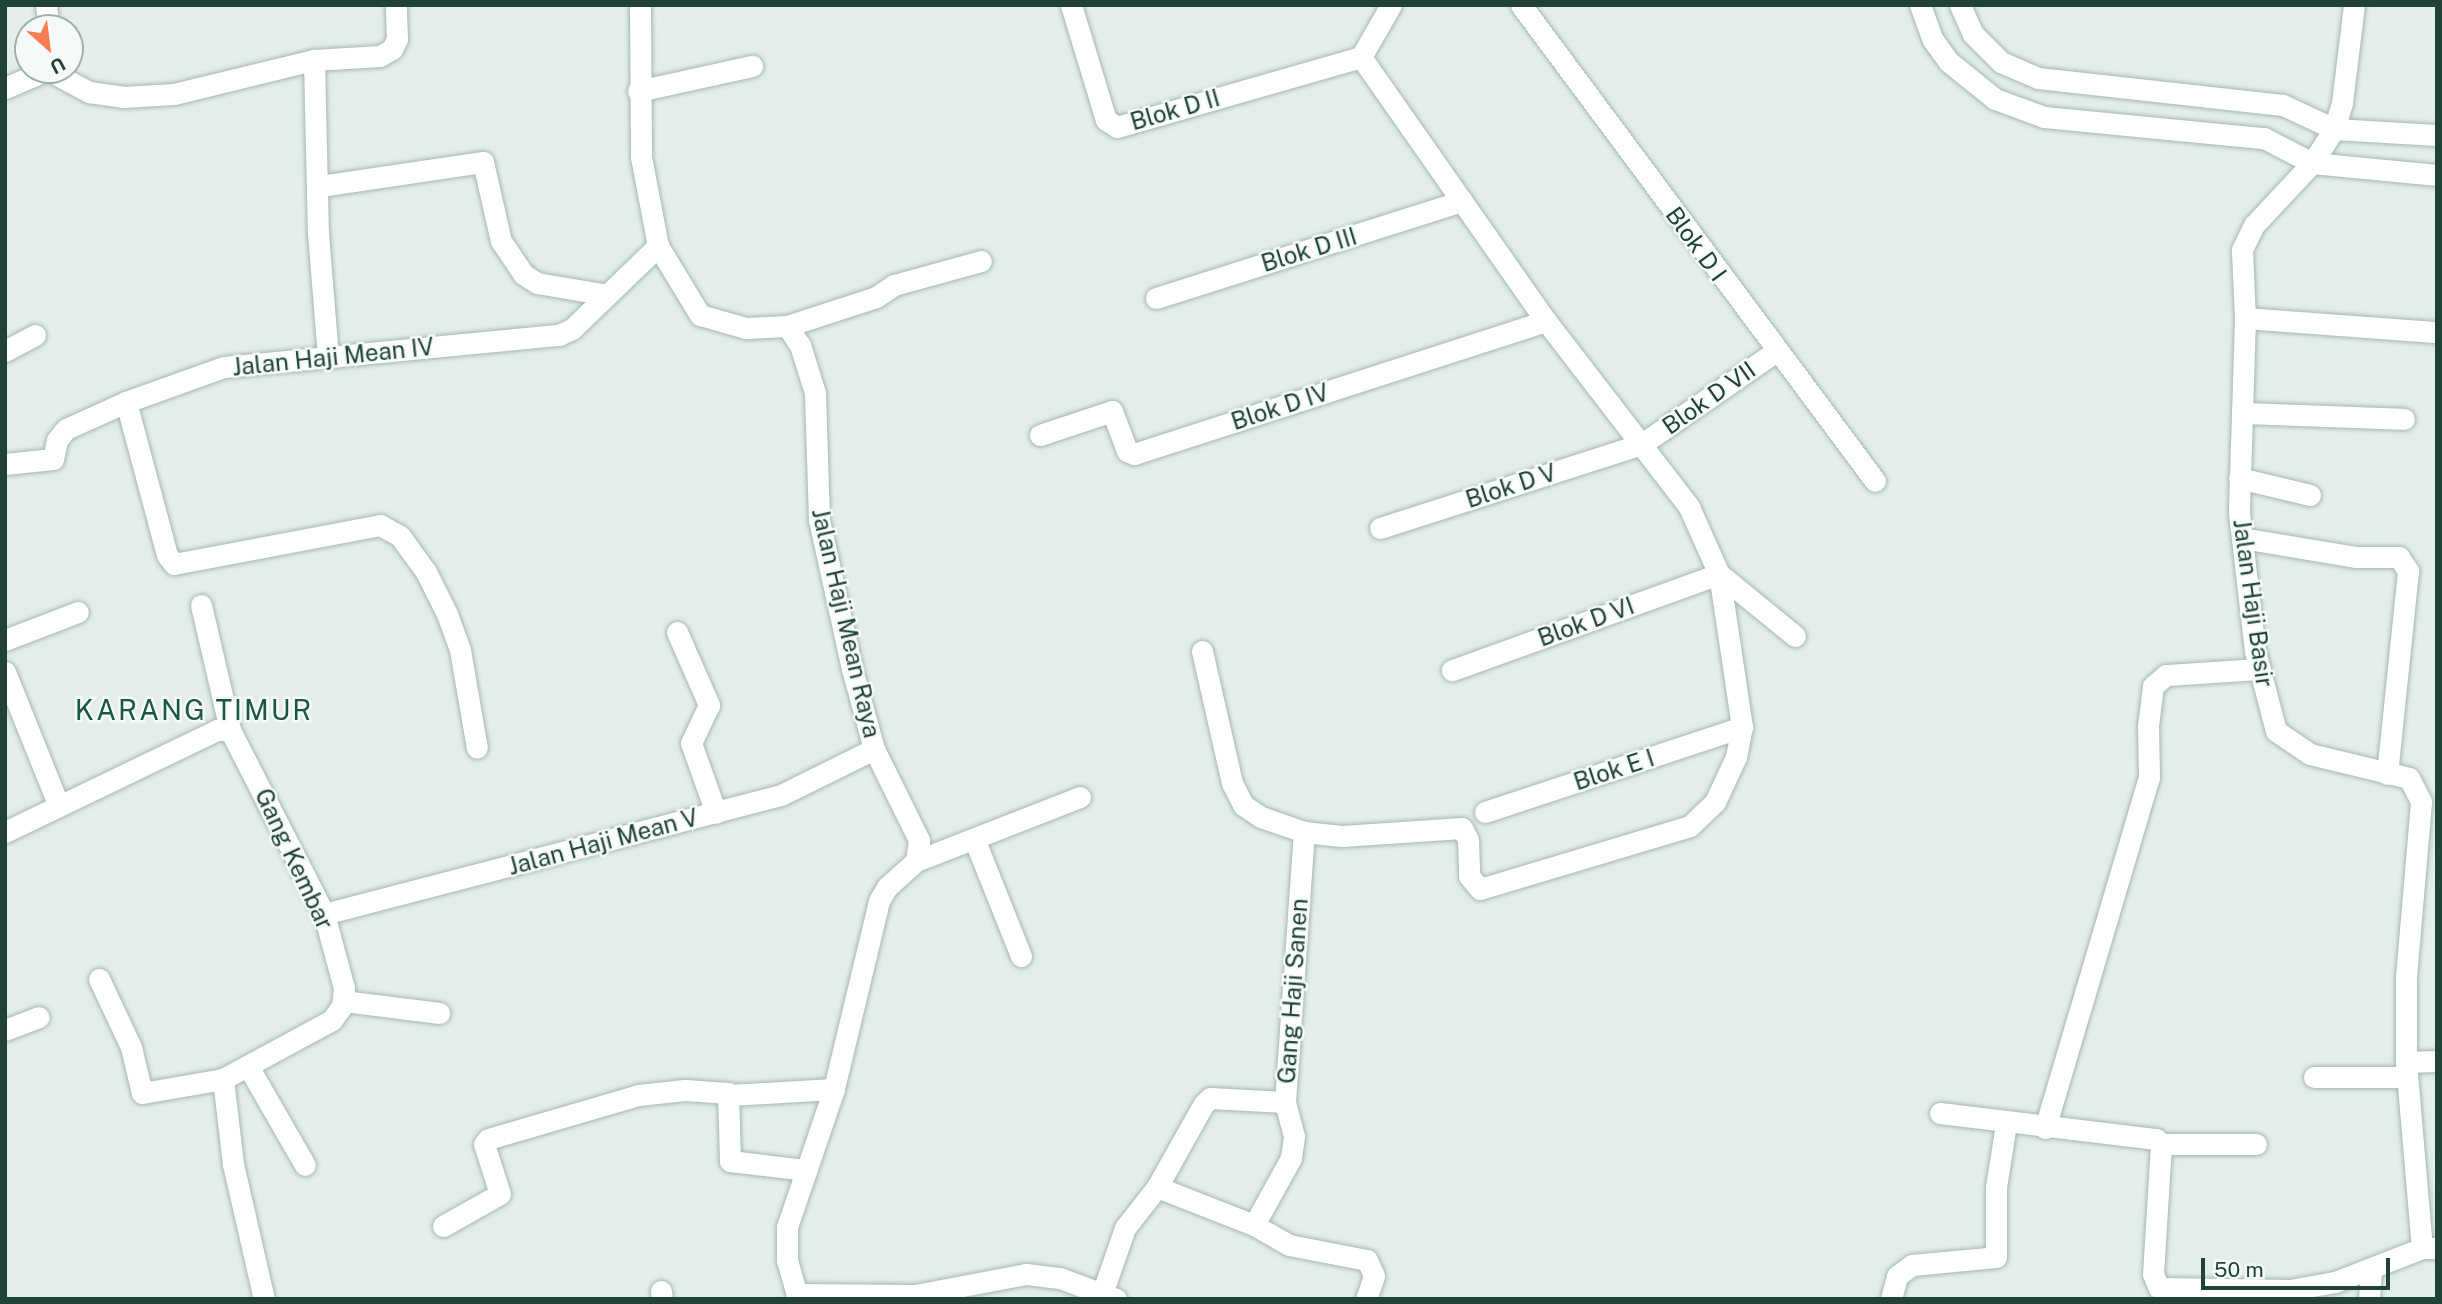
<!DOCTYPE html>
<style>
body{margin:0}
#map{position:relative;width:2442px;height:1304px;overflow:hidden;background:#e3eee9;font-family:"Public Sans",sans-serif}
div>[style]{position:absolute}
.roads{filter:drop-shadow(0 0 2px #a5b7b1) drop-shadow(0 0 2px #a5b7b1)}
.street>*{height:21px;margin:-10.5px;padding:0 10.5px;transform-origin:10.5px;border-radius:10.5px;background:#fff}
.secondary>*{height:21px;margin:-10.5px;padding:0 10.5px;transform-origin:10.5px;border-radius:10.5px;background:#fff}
span{translate:-50% -50%;white-space:nowrap;text-align:center;line-height:1.15;-webkit-text-stroke:5px #f5faf7;paint-order:stroke}
.street-label{font-size:24px;color:#214239}
.quarter-label{font-size:28px;color:#1b5647;letter-spacing:2px}
.frame{position:absolute;inset:0;border:7px solid #214239;pointer-events:none}
.north{position:absolute;left:14px;top:14px;width:70px;height:70px;box-sizing:border-box;background:#f5faf7;border:2px solid #a0b0ab;border-radius:50%;rotate:152deg;font-size:19px;font-weight:700;line-height:28px;text-align:center;color:#214239}
.north::after{content:'';display:block;margin:auto;width:24px;height:32px;background:#fc7c53;clip-path:polygon(50% 0,100% 100%,50% 72%,0 100%)}
.scale{position:absolute;left:2201px;top:1258px;width:189px;height:32px;box-sizing:border-box;border:4px solid #214239;border-top:0;padding-left:9px;font-size:21px;line-height:24px;white-space:nowrap;color:#214239;-webkit-text-stroke:5px #f5faf7;paint-order:stroke}
</style>
<div id="map">
<div class="roads">
<div class="street">
<i style="left:46px;top:5px;width:23px;rotate:83deg"></i>
<i style="left:640px;top:5px;width:152px;rotate:89.6deg"></i>
<i style="left:641px;top:157px;width:91px;rotate:79.2deg"></i>
<i style="left:658px;top:246px;width:81px;rotate:58.7deg"></i>
<i style="left:700px;top:315px;width:48px;rotate:15.8deg"></i>
<i style="left:746px;top:328px;width:41px;rotate:-2.8deg"></i>
<i style="left:787px;top:326px;width:23px;rotate:56deg"></i>
<i style="left:800px;top:345px;width:50px;rotate:72.6deg"></i>
<i style="left:815px;top:393px;width:127px;rotate:88.2deg"></i>
<i style="left:819px;top:520px;width:153px;rotate:77.5deg"></i>
<i style="left:852px;top:669px;width:83px;rotate:74.6deg"></i>
<i style="left:874px;top:749px;width:102px;rotate:63.7deg"></i>
<i style="left:919px;top:840px;width:21px;rotate:98deg"></i>
<i style="left:916px;top:861px;width:39px;rotate:138deg"></i>
<i style="left:887px;top:887px;width:16px;rotate:120deg"></i>
<i style="left:879px;top:901px;width:193px;rotate:103.5deg"></i>
<i style="left:834px;top:1089px;width:146px;rotate:108.8deg"></i>
<i style="left:787px;top:1227px;width:33px;rotate:90deg"></i>
<i style="left:787px;top:1260px;width:41px;rotate:74.2deg"></i>
<i style="left:1071px;top:5px;width:120px;rotate:73.1deg"></i>
<i style="left:1106px;top:120px;width:13px;rotate:32deg"></i>
<i style="left:1117px;top:127px;width:254px;rotate:-16deg"></i>
<i style="left:1521px;top:5px;width:593px;rotate:53.36deg"></i>
<i style="left:2354px;top:5px;width:99px;rotate:97deg"></i>
<i style="left:2342px;top:103px;width:27px;rotate:107deg"></i>
<i style="left:2334px;top:129px;width:40px;rotate:122.9deg"></i>
<i style="left:2312px;top:163px;width:85px;rotate:133.1deg"></i>
<i style="left:2254px;top:225px;width:28px;rotate:116deg"></i>
<i style="left:2242px;top:250px;width:68px;rotate:87.5deg"></i>
<i style="left:2245px;top:318px;width:195px;rotate:91.8deg"></i>
<i style="left:2239px;top:513px;width:139px;rotate:83.4deg"></i>
<i style="left:2255px;top:651px;width:83px;rotate:75.3deg"></i>
<i style="left:2276px;top:731px;width:41px;rotate:34.1deg"></i>
<i style="left:2310px;top:754px;width:102px;rotate:13.6deg"></i>
<i style="left:2409px;top:778px;width:27px;rotate:63deg"></i>
<i style="left:2421px;top:802px;width:176px;rotate:94.9deg"></i>
<i style="left:2406px;top:977px;width:85px;rotate:90deg"></i>
<i style="left:2406px;top:1062px;width:187px;rotate:85.1deg"></i>
<i style="left:1361px;top:57px;width:322px;rotate:55deg"></i>
<i style="left:1546px;top:321px;width:235px;rotate:52.4deg"></i>
<i style="left:1689px;top:507px;width:73px;rotate:65.9deg"></i>
<i style="left:1719px;top:574px;width:98px;rotate:39.2deg"></i>
<i style="left:1361px;top:57px;width:60px;rotate:-60deg"></i>
<i style="left:314px;top:60px;width:173px;rotate:88.7deg"></i>
<i style="left:318px;top:233px;width:123px;rotate:85.4deg"></i>
<i style="left:48px;top:70px;width:47px;rotate:28.2deg"></i>
<i style="left:89px;top:92px;width:34px;rotate:8deg"></i>
<i style="left:123px;top:97px;width:51px;rotate:-3.4deg"></i>
<i style="left:174px;top:94px;width:144px;rotate:-13.7deg"></i>
<i style="left:314px;top:60px;width:66px;rotate:-3.5deg"></i>
<i style="left:380px;top:56px;width:14px;rotate:-30deg"></i>
<i style="left:392px;top:49px;width:11px;rotate:-63deg"></i>
<i style="left:397px;top:39px;width:34px;rotate:-92deg"></i>
<i style="left:5px;top:88px;width:46px;rotate:-23.2deg"></i>
<i style="left:638px;top:91px;width:117px;rotate:-12.4deg"></i>
<i style="left:320px;top:186px;width:165px;rotate:-8.4deg"></i>
<i style="left:483px;top:162px;width:81px;rotate:77.2deg"></i>
<i style="left:501px;top:241px;width:40px;rotate:56deg"></i>
<i style="left:523px;top:274px;width:17px;rotate:33deg"></i>
<i style="left:537px;top:283px;width:71px;rotate:9.7deg"></i>
<i style="left:1156px;top:298px;width:321px;rotate:-17.6deg"></i>
<i style="left:2245px;top:318px;width:193px;rotate:4.2deg"></i>
<i style="left:787px;top:326px;width:94px;rotate:-18deg"></i>
<i style="left:876px;top:297px;width:22px;rotate:-34deg"></i>
<i style="left:894px;top:285px;width:90px;rotate:-15.4deg"></i>
<i style="left:5px;top:351px;width:34px;rotate:-28deg"></i>
<i style="left:126px;top:402px;width:158px;rotate:75deg"></i>
<i style="left:167px;top:555px;width:11px;rotate:52deg"></i>
<i style="left:174px;top:564px;width:210px;rotate:-10.7deg"></i>
<i style="left:380px;top:525px;width:23px;rotate:29deg"></i>
<i style="left:400px;top:536px;width:44px;rotate:54.2deg"></i>
<i style="left:426px;top:572px;width:47px;rotate:63.4deg"></i>
<i style="left:447px;top:614px;width:38px;rotate:70deg"></i>
<i style="left:460px;top:650px;width:99px;rotate:80.2deg"></i>
<i style="left:2242px;top:413px;width:162px;rotate:2.1deg"></i>
<i style="left:1040px;top:435px;width:76px;rotate:-18.4deg"></i>
<i style="left:1112px;top:411px;width:43px;rotate:69.4deg"></i>
<i style="left:1127px;top:451px;width:8px;rotate:23deg"></i>
<i style="left:1134px;top:454px;width:433px;rotate:-17.9deg"></i>
<i style="left:5px;top:464px;width:48px;rotate:-5.9deg"></i>
<i style="left:53px;top:459px;width:19px;rotate:-78deg"></i>
<i style="left:57px;top:440px;width:14px;rotate:-51deg"></i>
<i style="left:66px;top:429px;width:66px;rotate:-24.2deg"></i>
<i style="left:126px;top:402px;width:104px;rotate:-19.7deg"></i>
<i style="left:224px;top:367px;width:337px;rotate:-5.5deg"></i>
<i style="left:559px;top:335px;width:14px;rotate:-25deg"></i>
<i style="left:572px;top:329px;width:120px;rotate:-44deg"></i>
<i style="left:2239px;top:478px;width:73px;rotate:13.5deg"></i>
<i style="left:1380px;top:528px;width:275px;rotate:-17.8deg"></i>
<i style="left:1642px;top:444px;width:162px;rotate:-34.7deg"></i>
<i style="left:2242px;top:538px;width:116px;rotate:9.5deg"></i>
<i style="left:2356px;top:557px;width:43px"></i>
<i style="left:2399px;top:557px;width:17px;rotate:57deg"></i>
<i style="left:2408px;top:571px;width:204px;rotate:95.9deg"></i>
<i style="left:201px;top:605px;width:128px;rotate:76.9deg"></i>
<i style="left:230px;top:730px;width:207px;rotate:62.9deg"></i>
<i style="left:324px;top:914px;width:77px;rotate:74.9deg"></i>
<i style="left:344px;top:988px;width:18px;rotate:96deg"></i>
<i style="left:342px;top:1006px;width:17px;rotate:126deg"></i>
<i style="left:332px;top:1020px;width:124px;rotate:151.6deg"></i>
<i style="left:223px;top:1079px;width:86px;rotate:83.3deg"></i>
<i style="left:233px;top:1164px;width:139px;rotate:77.1deg"></i>
<i style="left:677px;top:632px;width:80px;rotate:66.3deg"></i>
<i style="left:709px;top:705px;width:42px;rotate:115.3deg"></i>
<i style="left:691px;top:743px;width:74px;rotate:70.3deg"></i>
<i style="left:5px;top:640px;width:78px;rotate:-21deg"></i>
<i style="left:1202px;top:651px;width:135px;rotate:77.2deg"></i>
<i style="left:1232px;top:783px;width:25px;rotate:63deg"></i>
<i style="left:1243px;top:805px;width:22px;rotate:34deg"></i>
<i style="left:1261px;top:817px;width:46px;rotate:19.2deg"></i>
<i style="left:1304px;top:832px;width:38px;rotate:6deg"></i>
<i style="left:1342px;top:836px;width:120px;rotate:-3.8deg"></i>
<i style="left:1462px;top:828px;width:13px;rotate:63deg"></i>
<i style="left:1468px;top:840px;width:36px;rotate:88deg"></i>
<i style="left:1469px;top:876px;width:17px;rotate:50deg"></i>
<i style="left:1480px;top:889px;width:219px;rotate:-16.7deg"></i>
<i style="left:1690px;top:826px;width:35px;rotate:-44deg"></i>
<i style="left:1715px;top:802px;width:50px;rotate:-65deg"></i>
<i style="left:1736px;top:757px;width:31px;rotate:-79deg"></i>
<i style="left:1742px;top:727px;width:155px;rotate:-98.5deg"></i>
<i style="left:1719px;top:574px;width:284px;rotate:160.2deg"></i>
<i style="left:5px;top:672px;width:144px;rotate:68.1deg"></i>
<i style="left:1485px;top:812px;width:271px;rotate:-18.3deg"></i>
<i style="left:5px;top:832px;width:235px;rotate:-25.7deg"></i>
<i style="left:217px;top:730px;width:13px"></i>
<i style="left:975px;top:841px;width:124px;rotate:68.2deg"></i>
<i style="left:916px;top:861px;width:176px;rotate:-21.3deg"></i>
<i style="left:324px;top:914px;width:472px;rotate:-14.6deg"></i>
<i style="left:781px;top:795px;width:104px;rotate:-26.3deg"></i>
<i style="left:99px;top:979px;width:75px;rotate:64.8deg"></i>
<i style="left:131px;top:1047px;width:47px;rotate:76.6deg"></i>
<i style="left:142px;top:1093px;width:82px;rotate:-9.8deg"></i>
<i style="left:343px;top:1001px;width:97px;rotate:7.1deg"></i>
<i style="left:5px;top:1030px;width:36px;rotate:-21deg"></i>
<i style="left:2406px;top:1062px;width:31px;rotate:-2deg"></i>
<i style="left:248px;top:1066px;width:114px;rotate:60.1deg"></i>
<i style="left:2314px;top:1077px;width:92px"></i>
<i style="left:729px;top:1095px;width:105px;rotate:-3.3deg"></i>
<i style="left:1940px;top:1113px;width:218px;rotate:6.9deg"></i>
<i style="left:2156px;top:1139px;width:7px;rotate:45deg"></i>
<i style="left:2161px;top:1144px;width:130px;rotate:93.5deg"></i>
<i style="left:2153px;top:1274px;width:15px;rotate:67deg"></i>
<i style="left:2159px;top:1288px;width:131px;rotate:0.9deg"></i>
<i style="left:2290px;top:1290px;width:46px;rotate:-10.1deg"></i>
<i style="left:2335px;top:1282px;width:93px;rotate:-21.3deg"></i>
<i style="left:2422px;top:1248px;width:15px"></i>
<i style="left:2045px;top:1128px;width:365px;rotate:-73.5deg"></i>
<i style="left:2149px;top:778px;width:52px;rotate:-91.1deg"></i>
<i style="left:2148px;top:726px;width:40px;rotate:-82.9deg"></i>
<i style="left:2153px;top:686px;width:17px;rotate:-40deg"></i>
<i style="left:2166px;top:675px;width:94px;rotate:-3.7deg"></i>
<i style="left:2161px;top:1144px;width:95px"></i>
<i style="left:1157px;top:1187px;width:104px;rotate:21.4deg"></i>
<i style="left:1254px;top:1225px;width:40px;rotate:29.7deg"></i>
<i style="left:1289px;top:1245px;width:79px;rotate:10.9deg"></i>
<i style="left:1367px;top:1260px;width:17px;rotate:66deg"></i>
<i style="left:1374px;top:1276px;width:24px;rotate:109deg"></i>
<i style="left:1254px;top:1225px;width:77px;rotate:-61.1deg"></i>
<i style="left:1291px;top:1158px;width:22px;rotate:-82deg"></i>
<i style="left:1294px;top:1136px;width:35px;rotate:-105deg"></i>
<i style="left:443px;top:1226px;width:65px;rotate:-29.3deg"></i>
<i style="left:500px;top:1194px;width:52px;rotate:-107.7deg"></i>
<i style="left:484px;top:1144px;width:6px;rotate:-51deg"></i>
<i style="left:488px;top:1139px;width:156px;rotate:-16.3deg"></i>
<i style="left:638px;top:1095px;width:47px;rotate:-6.1deg"></i>
<i style="left:685px;top:1090px;width:43px;rotate:4deg"></i>
<i style="left:728px;top:1093px;width:68px;rotate:88.3deg"></i>
<i style="left:730px;top:1161px;width:77px;rotate:6.8deg"></i>
<i style="left:661px;top:1291px;width:8px;rotate:83deg"></i>
<i style="left:1103px;top:1291px;width:67px;rotate:-70.8deg"></i>
<i style="left:1125px;top:1228px;width:52px;rotate:-52deg"></i>
<i style="left:1157px;top:1187px;width:94px;rotate:-60.7deg"></i>
<i style="left:1203px;top:1105px;width:10px;rotate:-45deg"></i>
<i style="left:1210px;top:1098px;width:75px;rotate:3.1deg"></i>
<i style="left:1285px;top:1102px;width:271px;rotate:-86deg"></i>
<i style="left:797px;top:1294px;width:118px;rotate:0.5deg"></i>
<i style="left:915px;top:1295px;width:113px;rotate:-10.7deg"></i>
<i style="left:1026px;top:1274px;width:34px;rotate:7deg"></i>
<i style="left:1060px;top:1278px;width:60px;rotate:20.6deg"></i>
<i style="left:1891px;top:1299px;width:24px;rotate:-75deg"></i>
<i style="left:1897px;top:1276px;width:19px;rotate:-36deg"></i>
<i style="left:1912px;top:1265px;width:84px;rotate:-5.4deg"></i>
<i style="left:1996px;top:1257px;width:70px;rotate:-90deg"></i>
<i style="left:1996px;top:1187px;width:64px;rotate:-81deg"></i>
<i style="left:2369px;top:1299px;width:29px;rotate:-86deg"></i>
</div>
<div class="secondary">
<i style="left:1920px;top:5px;width:37px;rotate:70deg"></i>
<i style="left:1933px;top:40px;width:27px;rotate:54deg"></i>
<i style="left:1949px;top:62px;width:59px;rotate:38.8deg"></i>
<i style="left:1995px;top:99px;width:52px;rotate:20.2deg"></i>
<i style="left:2044px;top:117px;width:221px;rotate:5.5deg"></i>
<i style="left:2264px;top:138px;width:54px;rotate:27.5deg"></i>
<i style="left:2312px;top:163px;width:126px;rotate:5.5deg"></i>
<i style="left:1960px;top:5px;width:32px;rotate:66deg"></i>
<i style="left:1973px;top:34px;width:40px;rotate:45deg"></i>
<i style="left:2001px;top:62px;width:40px;rotate:23.4deg"></i>
<i style="left:2038px;top:78px;width:246px;rotate:6.3deg"></i>
<i style="left:2283px;top:105px;width:56px;rotate:25.2deg"></i>
<i style="left:2334px;top:129px;width:103px;rotate:3.3deg"></i>
</div>
</div>
<div class="street-label">
<span style="left:1175px;top:110px;rotate:-16deg">Blok D II</span>
<span style="left:1696px;top:244px;rotate:54deg">Blok D I</span>
<span style="left:1309px;top:250px;rotate:-17deg">Blok D III</span>
<span style="left:333px;top:357px;rotate:-6deg">Jalan Haji Mean IV</span>
<span style="left:1709px;top:398px;rotate:-35deg">Blok D VII</span>
<span style="left:1280px;top:407px;rotate:-18deg">Blok D IV</span>
<span style="left:1511px;top:486px;rotate:-18deg">Blok D V</span>
<span style="left:2253px;top:603px;rotate:82deg">Jalan Haji Basir</span>
<span style="left:1586px;top:622px;rotate:-20deg">Blok D VI</span>
<span style="left:846px;top:623px;rotate:77deg">Jalan Haji Mean Raya</span>
<span style="left:1614px;top:770px;rotate:-18deg">Blok E I</span>
<span style="left:603px;top:842px;rotate:-15deg">Jalan Haji Mean V</span>
<span style="left:294px;top:859px;rotate:65deg">Gang Kembar</span>
<span style="left:1293px;top:991px;rotate:-86deg">Gang Haji Sanen</span>
</div>
<div class="quarter-label">
<span style="left:194px;top:710px">KARANG TIMUR</span>
</div>
<div class="frame"></div>
<div class="north">U</div>
<div class="scale">50 m</div>
</div>
